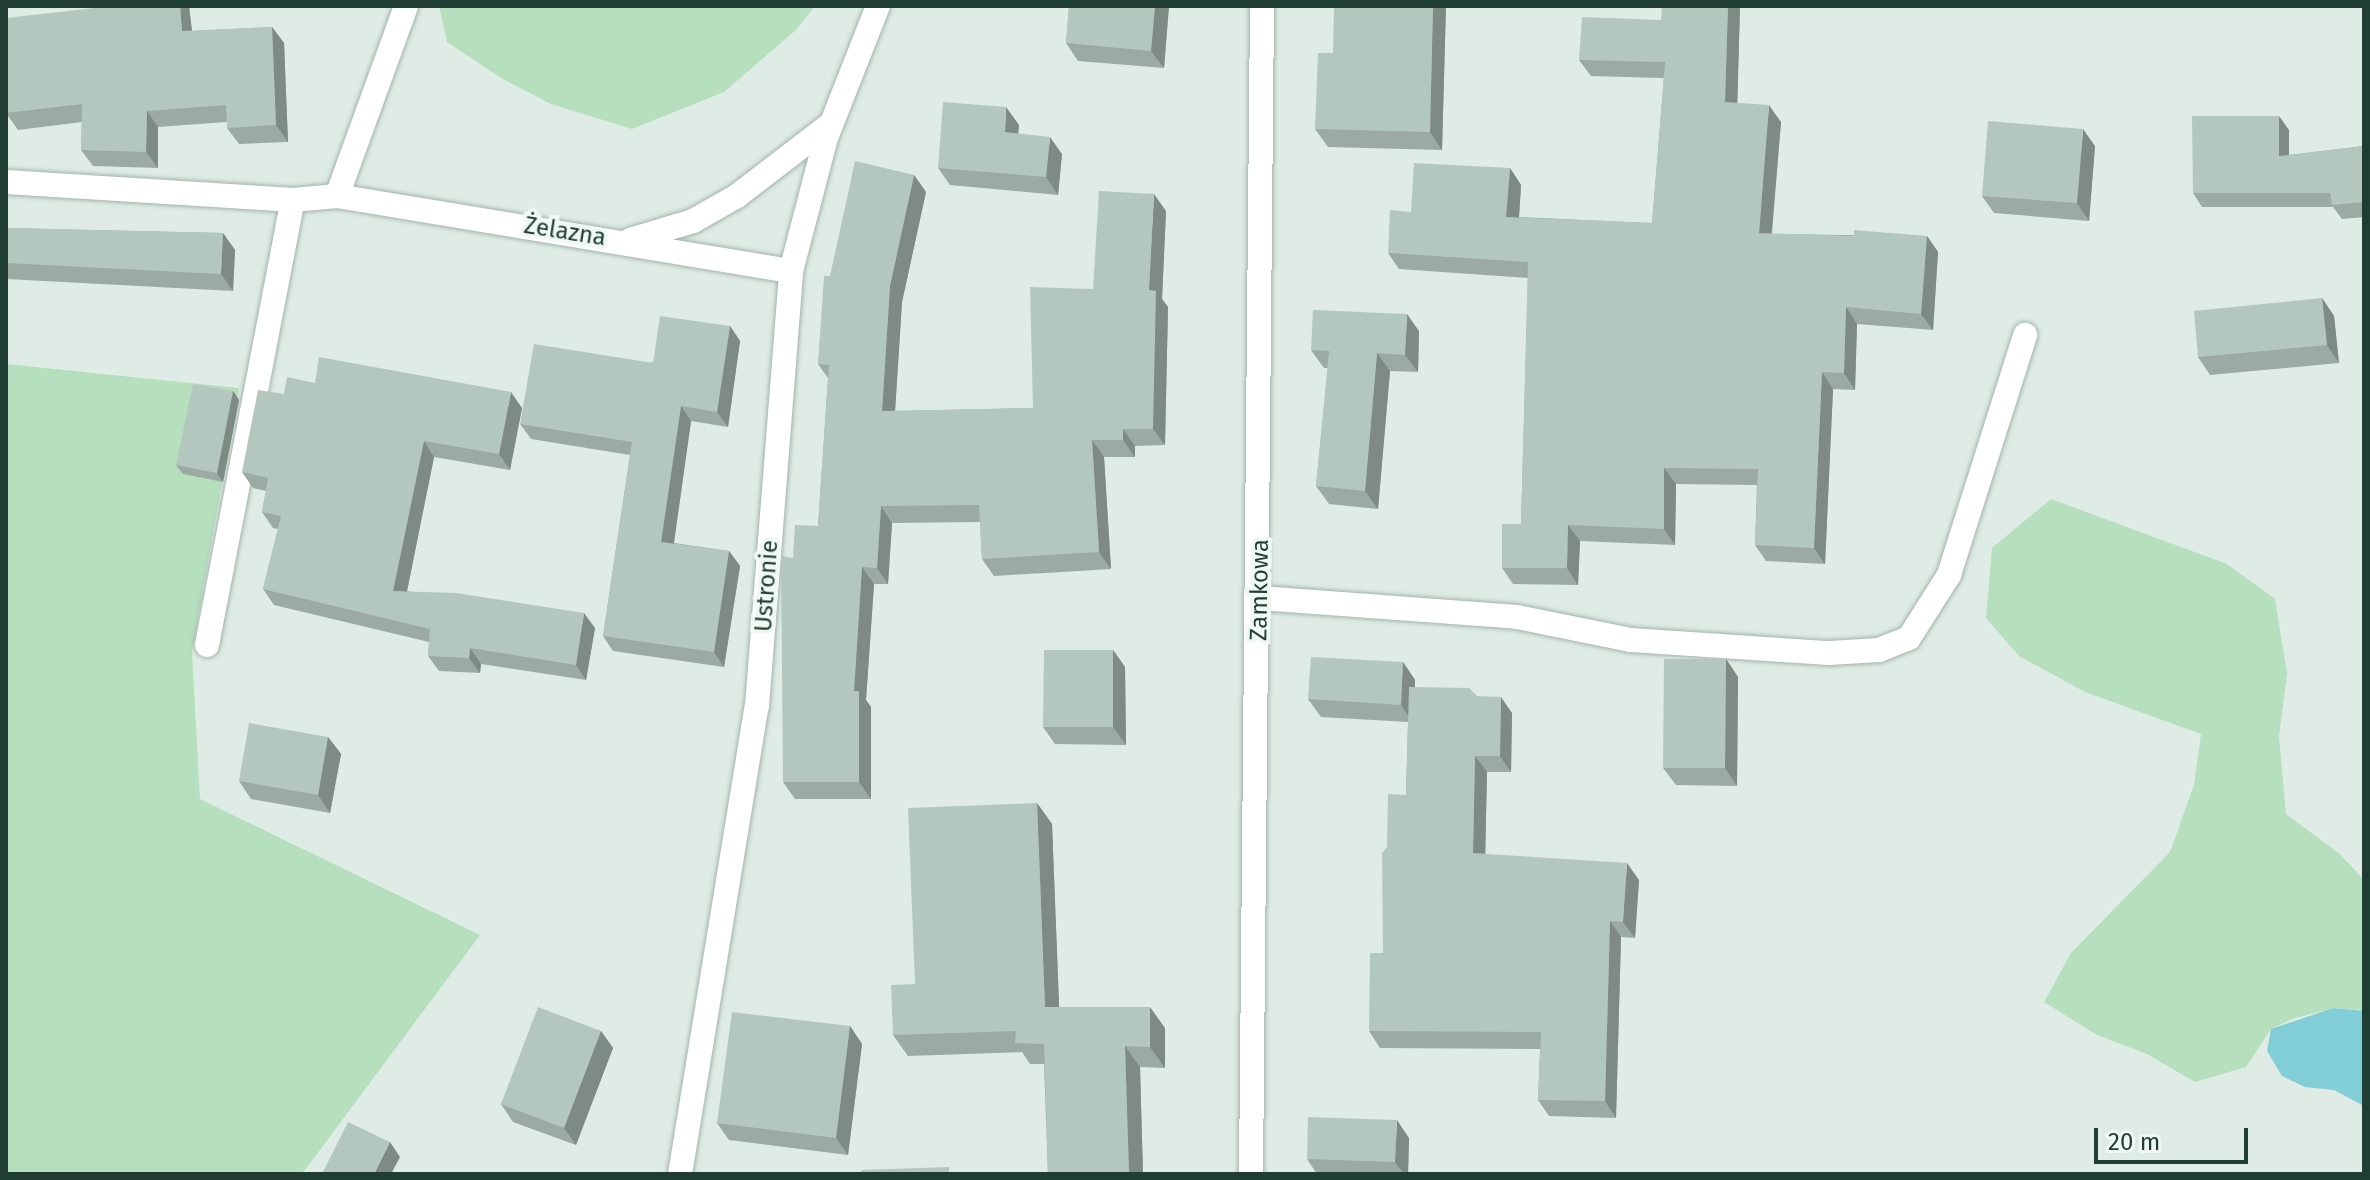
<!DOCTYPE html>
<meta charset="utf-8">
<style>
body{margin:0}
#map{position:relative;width:2370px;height:1180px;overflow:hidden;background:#dfece5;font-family:"Fira Sans",sans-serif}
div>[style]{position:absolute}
.green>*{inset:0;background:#b6dfbe}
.water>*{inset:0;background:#82ced6}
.roads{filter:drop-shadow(0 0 2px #a2b4ac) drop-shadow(0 0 2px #a2b4ac)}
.lane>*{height:24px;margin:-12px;padding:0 12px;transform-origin:12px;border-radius:12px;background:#fff}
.street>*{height:24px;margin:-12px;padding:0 12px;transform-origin:12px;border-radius:12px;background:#fff}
.secondary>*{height:24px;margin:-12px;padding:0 12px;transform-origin:12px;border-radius:12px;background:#fff}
.wall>*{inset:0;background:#9baba3}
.shaded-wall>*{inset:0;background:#7e8b85}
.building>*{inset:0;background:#b4c7be}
span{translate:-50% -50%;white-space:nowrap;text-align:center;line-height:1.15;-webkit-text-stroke:8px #f0f8f3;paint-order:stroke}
.street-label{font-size:24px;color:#1f3d33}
.frame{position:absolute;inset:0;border:8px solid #1f3d33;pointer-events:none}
.scale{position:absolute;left:2094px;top:1128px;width:154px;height:36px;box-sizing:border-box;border:4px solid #1f3d33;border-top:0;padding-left:10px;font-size:24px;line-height:28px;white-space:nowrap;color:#1f3d33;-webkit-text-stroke:6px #f0f8f3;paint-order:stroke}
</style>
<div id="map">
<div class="green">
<i style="clip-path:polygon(439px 6px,815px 6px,796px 30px,724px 92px,632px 129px,551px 104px,501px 78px,447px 42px)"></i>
<i style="clip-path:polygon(6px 364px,239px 388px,192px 652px,200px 799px,480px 935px,302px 1174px,6px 1174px)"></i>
<i style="clip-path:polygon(2051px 499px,2227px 564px,2275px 599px,2287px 673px,2279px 736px,2286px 814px,2340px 854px,2364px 880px,2364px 1011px,2333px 1008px,2292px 1019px,2271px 1029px,2246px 1067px,2195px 1082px,2147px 1054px,2097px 1035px,2044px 1002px,2071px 953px,2170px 852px,2194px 785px,2201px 734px,2085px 692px,2019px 656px,1986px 618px,1992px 548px)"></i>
</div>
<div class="water">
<i style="clip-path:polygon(2333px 1008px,2364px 1011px,2364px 1106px,2334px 1090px,2305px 1087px,2282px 1076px,2267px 1051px,2271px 1029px)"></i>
</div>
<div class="roads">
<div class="lane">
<i style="left:1260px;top:598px;width:258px;rotate:4.2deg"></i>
<i style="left:1517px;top:617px;width:116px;rotate:11.4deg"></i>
<i style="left:1631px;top:640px;width:198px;rotate:3.8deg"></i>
<i style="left:1829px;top:653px;width:50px;rotate:-3.4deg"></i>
<i style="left:1879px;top:650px;width:32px;rotate:-22deg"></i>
<i style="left:1909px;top:638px;width:75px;rotate:-57.6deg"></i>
<i style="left:1949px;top:575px;width:252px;rotate:-72.4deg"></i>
</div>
<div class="street">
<i style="left:6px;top:182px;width:288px;rotate:3.6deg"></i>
<i style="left:293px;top:200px;width:44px;rotate:-5.2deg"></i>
<i style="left:337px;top:196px;width:460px;rotate:9.4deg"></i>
<i style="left:337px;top:196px;width:202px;rotate:-70deg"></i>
<i style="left:630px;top:240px;width:66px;rotate:-16.8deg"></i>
<i style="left:693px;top:221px;width:51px;rotate:-29.6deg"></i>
<i style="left:737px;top:196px;width:118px;rotate:-37.5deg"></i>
<i style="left:207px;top:645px;width:453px;rotate:-79.1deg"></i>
<i style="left:680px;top:1174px;width:474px;rotate:-80.7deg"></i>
<i style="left:757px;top:706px;width:436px;rotate:-85.5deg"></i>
<i style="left:791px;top:271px;width:138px;rotate:-75.3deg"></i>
<i style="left:826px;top:138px;width:142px;rotate:-68.5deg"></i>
</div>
<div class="secondary">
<i style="left:1251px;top:1174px;width:1168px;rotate:-89.46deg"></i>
</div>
</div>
<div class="wall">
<i style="clip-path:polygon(189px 6px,192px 31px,272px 27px,284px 43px,288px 142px,239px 144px,227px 128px,227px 122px,158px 127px,158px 168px,93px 166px,81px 150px,82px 122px,18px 130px,6px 113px)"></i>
<i style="clip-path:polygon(1069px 6px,1169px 6px,1164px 68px,1078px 61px,1066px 43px)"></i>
<i style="clip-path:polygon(1446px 6px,1442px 150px,1328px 147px,1315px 129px,1333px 53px)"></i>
<i style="clip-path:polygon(1740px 6px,1737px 103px,1781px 122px,1772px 234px,1927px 236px,1938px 252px,1933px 330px,1857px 324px,1855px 390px,1833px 389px,1825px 564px,1766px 561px,1755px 545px,1757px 485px,1676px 484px,1675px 545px,1580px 541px,1578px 585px,1513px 584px,1502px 568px,1521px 524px,1528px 278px,1399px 269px,1388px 253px,1411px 212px,1510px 168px,1521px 185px,1519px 217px,1652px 223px,1664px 78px,1591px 76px,1579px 60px,1661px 20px)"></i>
<i style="clip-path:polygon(1019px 125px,1018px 133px,1062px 154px,1058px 195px,950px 185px,938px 168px)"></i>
<i style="clip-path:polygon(2289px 130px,2289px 155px,2364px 146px,2364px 217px,2342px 219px,2333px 207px,2202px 207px,2193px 193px)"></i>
<i style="clip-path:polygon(2095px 146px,2089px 221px,1994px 213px,1982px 196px)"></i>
<i style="clip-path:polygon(914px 175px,926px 192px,902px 302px,895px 411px,1033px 408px,1093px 289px,1166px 211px,1162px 299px,1168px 307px,1165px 445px,1135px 446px,1135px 457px,1104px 457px,1111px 569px,994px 576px,982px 559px,980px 522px,892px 523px,888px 584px,874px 584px,866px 700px,871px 707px,871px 799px,795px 799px,783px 782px,793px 558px,818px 526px,828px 378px,818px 364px,830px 276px)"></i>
<i style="clip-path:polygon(6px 228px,223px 233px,235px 250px,233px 291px,6px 279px)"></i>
<i style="clip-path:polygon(2322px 298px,2334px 316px,2339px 363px,2210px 375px,2198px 357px)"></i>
<i style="clip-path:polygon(730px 326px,740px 341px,728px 427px,691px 421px,674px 543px,729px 551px,740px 566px,724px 667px,613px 651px,603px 636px,630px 455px,531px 439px,520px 424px)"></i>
<i style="clip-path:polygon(1419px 331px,1418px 372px,1390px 371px,1378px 509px,1329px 504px,1316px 486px,1328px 368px,1324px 368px,1311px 350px)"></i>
<i style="clip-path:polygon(315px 383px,522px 408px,510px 470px,434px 457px,407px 591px,595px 628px,586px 680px,481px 664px,480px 673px,439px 671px,428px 656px,429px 642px,274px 605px,263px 589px,278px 529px,273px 528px,262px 512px,266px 491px,253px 488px,242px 472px,284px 394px)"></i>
<i style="clip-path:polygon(233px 391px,239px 400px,223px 482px,183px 474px,176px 465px)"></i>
<i style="clip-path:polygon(1113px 650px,1125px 667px,1126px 745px,1055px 744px,1043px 727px)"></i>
<i style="clip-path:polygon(1726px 659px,1738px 677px,1737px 786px,1676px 785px,1663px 768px)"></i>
<i style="clip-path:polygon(1403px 662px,1415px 680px,1415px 687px,1477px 696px,1512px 713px,1511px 772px,1487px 772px,1485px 854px,1639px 880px,1635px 938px,1621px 937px,1616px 1118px,1549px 1116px,1538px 1100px,1540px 1049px,1380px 1048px,1369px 1031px,1383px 953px,1387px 847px,1406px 795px,1408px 722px,1321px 717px,1308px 699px)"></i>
<i style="clip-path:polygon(328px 737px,341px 754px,330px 813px,251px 799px,239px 781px)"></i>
<i style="clip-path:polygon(1037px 803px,1052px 824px,1059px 1007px,1165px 1028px,1165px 1068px,1140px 1067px,1143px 1174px,1048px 1174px,1044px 1064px,1030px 1064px,1022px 1052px,908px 1056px,893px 1035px,915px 984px)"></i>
<i style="clip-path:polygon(850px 1026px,862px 1044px,848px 1155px,729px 1140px,717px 1123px)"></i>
<i style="clip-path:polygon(601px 1031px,613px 1048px,576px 1145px,513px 1122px,501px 1104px)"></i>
<i style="clip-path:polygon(1409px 1138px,1408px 1174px,1317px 1174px,1307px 1159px)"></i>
</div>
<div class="shaded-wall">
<i style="clip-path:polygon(180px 6px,189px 6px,194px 48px,182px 31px)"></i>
<i style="clip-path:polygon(1155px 6px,1169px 6px,1164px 68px,1151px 51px)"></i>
<i style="clip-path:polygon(1433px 6px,1446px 6px,1442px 150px,1430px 132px)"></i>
<i style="clip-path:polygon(1728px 6px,1740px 6px,1737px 118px,1725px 102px)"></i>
<i style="clip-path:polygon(272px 27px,284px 43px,288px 142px,276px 125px)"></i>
<i style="clip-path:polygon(1769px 105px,1781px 122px,1770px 250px,1759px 233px)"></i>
<i style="clip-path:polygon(1006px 107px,1019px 125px,1017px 149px,1005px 132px)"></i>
<i style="clip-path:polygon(147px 111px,158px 127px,158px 168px,146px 152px)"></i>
<i style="clip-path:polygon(2279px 116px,2289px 130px,2289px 170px,2279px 156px)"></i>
<i style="clip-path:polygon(2083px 129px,2095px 146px,2089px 221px,2077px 203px)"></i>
<i style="clip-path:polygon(1050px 137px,1062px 154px,1058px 195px,1046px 177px)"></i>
<i style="clip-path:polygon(1510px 168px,1521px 185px,1518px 233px,1506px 217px)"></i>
<i style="clip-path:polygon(914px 175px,926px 192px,902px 302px,894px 428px,882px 411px,890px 286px)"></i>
<i style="clip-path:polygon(1154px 194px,1166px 211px,1162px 299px,1168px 307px,1165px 445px,1153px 429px,1149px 290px)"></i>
<i style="clip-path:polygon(223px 233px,235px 250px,233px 291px,221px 274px)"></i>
<i style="clip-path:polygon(1927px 236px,1938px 252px,1933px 330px,1921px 314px)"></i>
<i style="clip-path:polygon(2322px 298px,2334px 316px,2339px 363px,2327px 345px)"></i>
<i style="clip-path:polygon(1846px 307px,1857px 324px,1855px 390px,1844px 373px)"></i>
<i style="clip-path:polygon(1407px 314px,1419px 331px,1418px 372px,1405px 355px)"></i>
<i style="clip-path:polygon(730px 326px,740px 341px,728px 427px,717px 412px)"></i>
<i style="clip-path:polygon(1377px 353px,1390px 371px,1378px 509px,1365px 491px)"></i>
<i style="clip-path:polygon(1822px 372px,1833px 389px,1825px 564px,1814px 548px)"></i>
<i style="clip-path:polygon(233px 391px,239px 400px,223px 482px,217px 473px)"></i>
<i style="clip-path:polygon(511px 392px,522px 408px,510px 470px,499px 454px)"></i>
<i style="clip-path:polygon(681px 406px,691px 421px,672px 556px,661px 542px)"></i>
<i style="clip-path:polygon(1123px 429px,1135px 446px,1135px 457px,1123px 440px)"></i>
<i style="clip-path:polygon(1092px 440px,1104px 457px,1111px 569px,1099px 552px)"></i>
<i style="clip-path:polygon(424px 441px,434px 457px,404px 606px,393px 591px)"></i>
<i style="clip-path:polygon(1664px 468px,1676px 484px,1675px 545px,1664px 529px)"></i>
<i style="clip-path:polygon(881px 506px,892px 523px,888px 584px,877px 568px)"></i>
<i style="clip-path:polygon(1568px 525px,1580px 541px,1578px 585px,1567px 568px)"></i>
<i style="clip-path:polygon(729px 551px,740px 566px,724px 667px,714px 652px)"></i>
<i style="clip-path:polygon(862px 567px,874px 584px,866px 700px,871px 707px,871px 799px,859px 782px,854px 691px)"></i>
<i style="clip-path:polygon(584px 613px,595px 628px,586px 680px,576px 665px)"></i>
<i style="clip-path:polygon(470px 648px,481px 664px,480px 673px,469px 658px)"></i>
<i style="clip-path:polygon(1113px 650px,1125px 667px,1126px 745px,1113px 727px)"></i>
<i style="clip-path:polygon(1726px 659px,1738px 677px,1737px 786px,1725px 768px)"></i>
<i style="clip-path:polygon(1403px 662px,1415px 680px,1413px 723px,1401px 705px)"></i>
<i style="clip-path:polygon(1501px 697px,1512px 713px,1511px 772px,1500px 756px)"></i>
<i style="clip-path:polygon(328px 737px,341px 754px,330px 813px,318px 795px)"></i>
<i style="clip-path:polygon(1475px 756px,1487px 772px,1485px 869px,1473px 853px)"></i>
<i style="clip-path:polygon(1037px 803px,1052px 824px,1060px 1028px,1045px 1007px)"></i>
<i style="clip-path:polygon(1627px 863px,1639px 880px,1635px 938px,1623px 922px)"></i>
<i style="clip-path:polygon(1610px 921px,1621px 937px,1616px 1118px,1605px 1101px)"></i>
<i style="clip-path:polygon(1150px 1007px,1165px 1028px,1165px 1068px,1150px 1047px)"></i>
<i style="clip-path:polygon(850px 1026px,862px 1044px,848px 1155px,836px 1138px)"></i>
<i style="clip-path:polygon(601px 1031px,613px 1048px,576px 1145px,564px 1128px)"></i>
<i style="clip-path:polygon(1125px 1046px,1140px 1067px,1143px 1174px,1129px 1174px)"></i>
<i style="clip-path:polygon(1397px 1120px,1409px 1138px,1408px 1174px,1404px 1174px,1395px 1162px)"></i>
<i style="clip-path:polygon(390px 1142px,400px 1157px,391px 1174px,374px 1174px)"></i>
</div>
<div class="building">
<i style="clip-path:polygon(112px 6px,180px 6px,182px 31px,272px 27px,276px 125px,227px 128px,226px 105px,147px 111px,146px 152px,81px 150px,82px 104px,6px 113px,6px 18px)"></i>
<i style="clip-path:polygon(1069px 6px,1155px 6px,1151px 51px,1066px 43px)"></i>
<i style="clip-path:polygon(1334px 6px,1433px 6px,1430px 132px,1315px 129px,1318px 53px,1333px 53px)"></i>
<i style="clip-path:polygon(1662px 6px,1728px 6px,1725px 102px,1769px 105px,1759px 233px,1854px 236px,1854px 230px,1927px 236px,1921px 314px,1846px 307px,1844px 373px,1822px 372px,1814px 548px,1755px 545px,1758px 469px,1664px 468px,1664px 529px,1568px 525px,1567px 568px,1502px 568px,1502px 524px,1521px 524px,1528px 262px,1388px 253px,1390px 210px,1411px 212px,1414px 163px,1510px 168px,1506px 217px,1652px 223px,1665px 62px,1579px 60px,1582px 17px,1661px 20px)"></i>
<i style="clip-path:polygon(943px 102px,1006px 107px,1005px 132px,1050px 137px,1046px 177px,938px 168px)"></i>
<i style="clip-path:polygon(2192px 116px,2279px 116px,2279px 156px,2364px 146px,2364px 202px,2332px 205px,2330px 193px,2193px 193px)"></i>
<i style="clip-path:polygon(1988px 121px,2083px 129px,2077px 203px,1982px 196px)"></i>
<i style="clip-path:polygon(855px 161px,914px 175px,890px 286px,882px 411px,1033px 408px,1030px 287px,1093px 289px,1099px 191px,1154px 194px,1149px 290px,1156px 291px,1153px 429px,1123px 429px,1123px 440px,1092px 440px,1099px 552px,982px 559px,979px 505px,881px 506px,877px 568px,862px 567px,854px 691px,859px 691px,859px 782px,783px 782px,781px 556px,793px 558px,795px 525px,818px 526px,829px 365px,818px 364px,824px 276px,830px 276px)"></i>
<i style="clip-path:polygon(6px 228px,223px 233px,221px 274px,6px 263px)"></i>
<i style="clip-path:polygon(2322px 298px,2327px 345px,2198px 357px,2194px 311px)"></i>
<i style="clip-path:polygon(1313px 310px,1407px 314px,1405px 355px,1377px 353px,1365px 491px,1316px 486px,1329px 351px,1311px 350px)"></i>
<i style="clip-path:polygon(660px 316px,730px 326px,717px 412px,681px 406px,661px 542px,729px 551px,714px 652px,603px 636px,632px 442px,520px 424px,534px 344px,653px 363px)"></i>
<i style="clip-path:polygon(319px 357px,511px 392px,499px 454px,424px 441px,393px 591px,456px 593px,584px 613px,576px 665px,470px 648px,469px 658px,428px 656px,430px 629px,263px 589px,281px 516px,262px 512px,268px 478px,242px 472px,258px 390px,284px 394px,287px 377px,315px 383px)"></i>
<i style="clip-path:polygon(193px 384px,233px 391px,217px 473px,176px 465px)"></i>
<i style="clip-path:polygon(1044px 650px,1113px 650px,1113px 727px,1043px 727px)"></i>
<i style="clip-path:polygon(1311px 657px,1403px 662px,1401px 705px,1308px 699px)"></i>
<i style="clip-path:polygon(1664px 659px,1726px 659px,1725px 768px,1663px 768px)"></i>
<i style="clip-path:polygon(1409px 687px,1469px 688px,1477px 696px,1501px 697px,1500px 756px,1475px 756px,1473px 853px,1627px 863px,1623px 922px,1610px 921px,1605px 1101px,1538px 1100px,1541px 1032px,1369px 1031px,1370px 953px,1383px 953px,1382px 853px,1387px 847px,1388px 794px,1406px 795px)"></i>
<i style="clip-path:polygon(249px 723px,328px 737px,318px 795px,239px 781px)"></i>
<i style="clip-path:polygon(1037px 803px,1045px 1007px,1150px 1007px,1150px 1047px,1125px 1046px,1129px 1174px,1048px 1174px,1044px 1044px,1015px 1043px,1016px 1031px,893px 1035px,891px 985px,915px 984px,908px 808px)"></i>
<i style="clip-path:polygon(538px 1007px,601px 1031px,564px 1128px,501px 1104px)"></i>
<i style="clip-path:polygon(732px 1012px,850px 1026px,836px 1138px,717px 1123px)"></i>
<i style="clip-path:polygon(1308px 1117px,1397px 1120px,1395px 1162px,1307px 1159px)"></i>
<i style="clip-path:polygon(348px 1122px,390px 1142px,374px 1174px,322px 1174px)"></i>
<i style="clip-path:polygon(949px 1167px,949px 1174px,861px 1174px,861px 1170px)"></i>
</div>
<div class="street-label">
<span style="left:565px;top:232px;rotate:9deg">Żelazna</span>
<span style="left:767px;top:586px;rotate:-86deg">Ustronie</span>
<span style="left:1260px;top:590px;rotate:-89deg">Zamkowa</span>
</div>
<div class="frame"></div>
<div class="scale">20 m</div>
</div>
